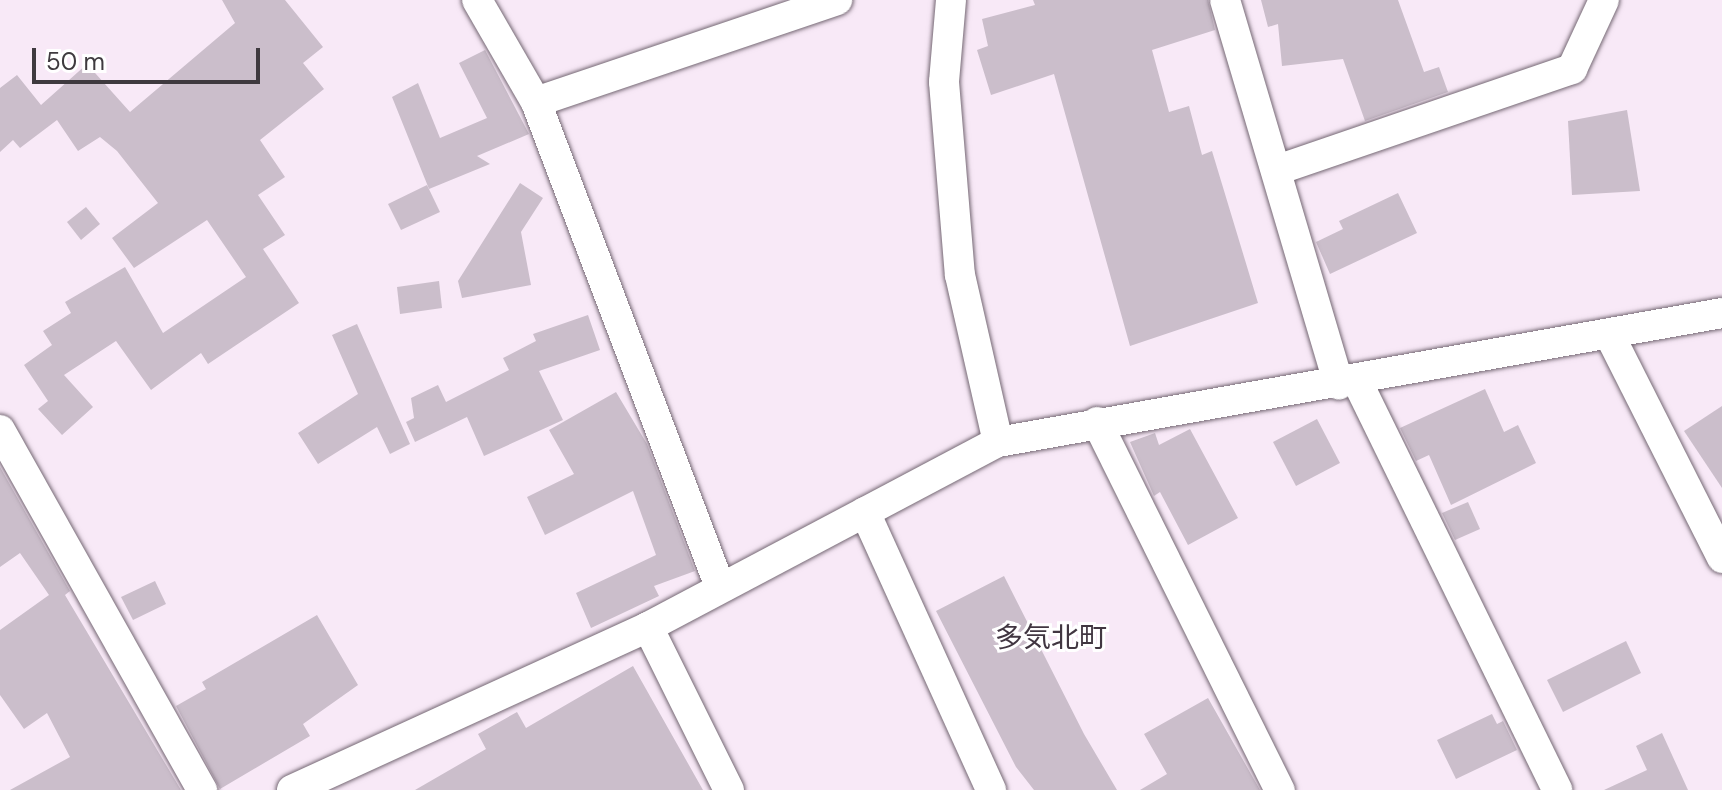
<!DOCTYPE html>
<meta charset="utf-8">
<style>
body{margin:0}
#map{position:relative;width:1722px;height:790px;overflow:hidden;background:#f8e9f7;font-family:"DM Sans","Noto Sans JP",sans-serif}
div>[style]{position:absolute}
.building>*{inset:0;background:#cbbecb}
.roads{filter:drop-shadow(0 0 2px #756874) drop-shadow(0 0 2px #756874)}
.minor>*{height:30px;margin:-15px;padding:0 15px;transform-origin:15px;border-radius:15px;background:#fff}
span{translate:-50% -50%;white-space:nowrap;text-align:center;line-height:1.15;-webkit-text-stroke:6px #fff;paint-order:stroke}
.quarter-label{font-size:28px;color:#413641}
.scale{position:absolute;left:32px;top:48px;width:228px;height:36px;box-sizing:border-box;border:4px solid #3f3a3f;border-top:0;padding-left:10px;font-size:24px;line-height:28px;white-space:nowrap;color:#3f3a3f;-webkit-text-stroke:6px #fff;paint-order:stroke}
</style>
<div id="map">
<div class="building">
<i style="clip-path:polygon(222px 0,285px 0,323px 47px,303px 63px,324px 89px,260px 140px,285px 177px,258px 195px,285px 235px,263px 249px,299px 303px,208px 364px,201px 353px,151px 390px,116px 341px,64px 375px,93px 407px,62px 435px,38px 409px,48px 401px,24px 365px,52px 345px,43px 331px,71px 313px,65px 302px,125px 267px,163px 333px,246px 277px,207px 220px,134px 268px,112px 238px,158px 203px,117px 151px,100px 137px,78px 151px,57px 120px,20px 148px,13px 140px,0 152px,0 88px,17px 75px,41px 105px,87px 64px,130px 112px,235px 23px)"></i>
<i style="clip-path:polygon(1033px 0,1208px 0,1215px 30px,1152px 50px,1169px 112px,1189px 106px,1202px 155px,1212px 151px,1258px 303px,1130px 346px,1054px 74px,991px 95px,977px 50px,988px 46px,982px 19px,1035px 5px)"></i>
<i style="clip-path:polygon(1261px 0,1398px 0,1424px 72px,1439px 67px,1448px 92px,1365px 121px,1343px 59px,1282px 66px,1278px 24px,1268px 27px)"></i>
<i style="clip-path:polygon(485px 50px,529px 134px,477px 156px,490px 164px,429px 189px,392px 97px,418px 83px,440px 138px,487px 118px,459px 63px)"></i>
<i style="clip-path:polygon(1627px 110px,1640px 191px,1572px 195px,1568px 121px)"></i>
<i style="clip-path:polygon(520px 183px,543px 198px,521px 232px,531px 285px,462px 298px,458px 281px)"></i>
<i style="clip-path:polygon(427px 185px,440px 212px,401px 230px,388px 204px)"></i>
<i style="clip-path:polygon(1398px 193px,1417px 233px,1330px 274px,1316px 242px,1343px 229px,1339px 221px)"></i>
<i style="clip-path:polygon(86px 207px,100px 224px,81px 240px,67px 222px)"></i>
<i style="clip-path:polygon(439px 281px,442px 308px,400px 314px,397px 287px)"></i>
<i style="clip-path:polygon(588px 315px,600px 350px,539px 371px,563px 420px,484px 456px,467px 417px,415px 442px,406px 422px,414px 418px,411px 398px,438px 385px,446px 402px,509px 370px,503px 358px,536px 341px,533px 334px)"></i>
<i style="clip-path:polygon(357px 324px,410px 444px,390px 454px,377px 427px,318px 464px,298px 433px,358px 394px,332px 335px)"></i>
<i style="clip-path:polygon(1485px 389px,1504px 432px,1518px 425px,1536px 463px,1451px 505px,1429px 455px,1416px 461px,1400px 428px)"></i>
<i style="clip-path:polygon(616px 392px,647px 444px,695px 571px,654px 586px,659px 596px,591px 628px,576px 593px,656px 555px,633px 491px,545px 535px,527px 497px,574px 474px,549px 430px)"></i>
<i style="clip-path:polygon(1722px 406px,1722px 488px,1684px 431px)"></i>
<i style="clip-path:polygon(1317px 419px,1340px 463px,1296px 486px,1273px 442px)"></i>
<i style="clip-path:polygon(1190px 429px,1238px 518px,1188px 545px,1160px 492px,1154px 496px,1130px 442px,1155px 433px,1159px 445px)"></i>
<i style="clip-path:polygon(0 467px,70px 591px,65px 595px,181px 790px,10px 790px,70px 757px,47px 713px,24px 729px,0 695px,0 630px,49px 595px,20px 553px,0 567px)"></i>
<i style="clip-path:polygon(1468px 502px,1480px 529px,1455px 540px,1442px 513px)"></i>
<i style="clip-path:polygon(1004px 576px,1084px 734px,1117px 790px,1034px 790px,1016px 767px,936px 611px)"></i>
<i style="clip-path:polygon(155px 581px,166px 604px,133px 620px,121px 597px)"></i>
<i style="clip-path:polygon(317px 615px,358px 685px,303px 724px,310px 736px,220px 789px,176px 706px,206px 689px,202px 682px)"></i>
<i style="clip-path:polygon(1626px 641px,1641px 673px,1563px 712px,1547px 680px)"></i>
<i style="clip-path:polygon(633px 666px,703px 790px,415px 790px,486px 749px,478px 734px,517px 712px,526px 728px)"></i>
<i style="clip-path:polygon(1208px 698px,1260px 790px,1140px 790px,1167px 774px,1144px 734px)"></i>
<i style="clip-path:polygon(1492px 714px,1497px 724px,1503px 721px,1517px 750px,1456px 779px,1437px 740px)"></i>
<i style="clip-path:polygon(1662px 733px,1688px 790px,1604px 790px,1647px 770px,1636px 746px)"></i>
</div>
<div class="roads">
<div class="minor">
<i style="left:477px;top:0;width:118px;rotate:60deg"></i>
<i style="left:536px;top:102px;width:519px;rotate:69.22deg"></i>
<i style="left:951px;top:0;width:82px;rotate:94.9deg"></i>
<i style="left:944px;top:82px;width:194px;rotate:85.3deg"></i>
<i style="left:960px;top:275px;width:171px;rotate:77.2deg"></i>
<i style="left:1225px;top:0;width:401px;rotate:73.5deg"></i>
<i style="left:536px;top:102px;width:318px;rotate:-18.7deg"></i>
<i style="left:1280px;top:169px;width:309px;rotate:-18.9deg"></i>
<i style="left:1572px;top:69px;width:76px;rotate:-65.1deg"></i>
<i style="left:1609px;top:334px;width:251px;rotate:63.2deg"></i>
<i style="left:1357px;top:381px;width:455px;rotate:63.9deg"></i>
<i style="left:1097px;top:422px;width:411px;rotate:63.6deg"></i>
<i style="left:0;top:430px;width:413px;rotate:60.7deg"></i>
<i style="left:865px;top:512px;width:305px;rotate:65.6deg"></i>
<i style="left:648px;top:627px;width:182px;rotate:63.6deg"></i>
<i style="left:292px;top:790px;width:392px;rotate:-24.6deg"></i>
<i style="left:648px;top:627px;width:396px;rotate:-27.9deg"></i>
<i style="left:998px;top:442px;width:735px;rotate:-10.1deg"></i>
</div>
</div>
<div class="quarter-label">
<span style="left:1051px;top:638px">多気北町</span>
</div>
<div class="scale">50 m</div>
</div>
